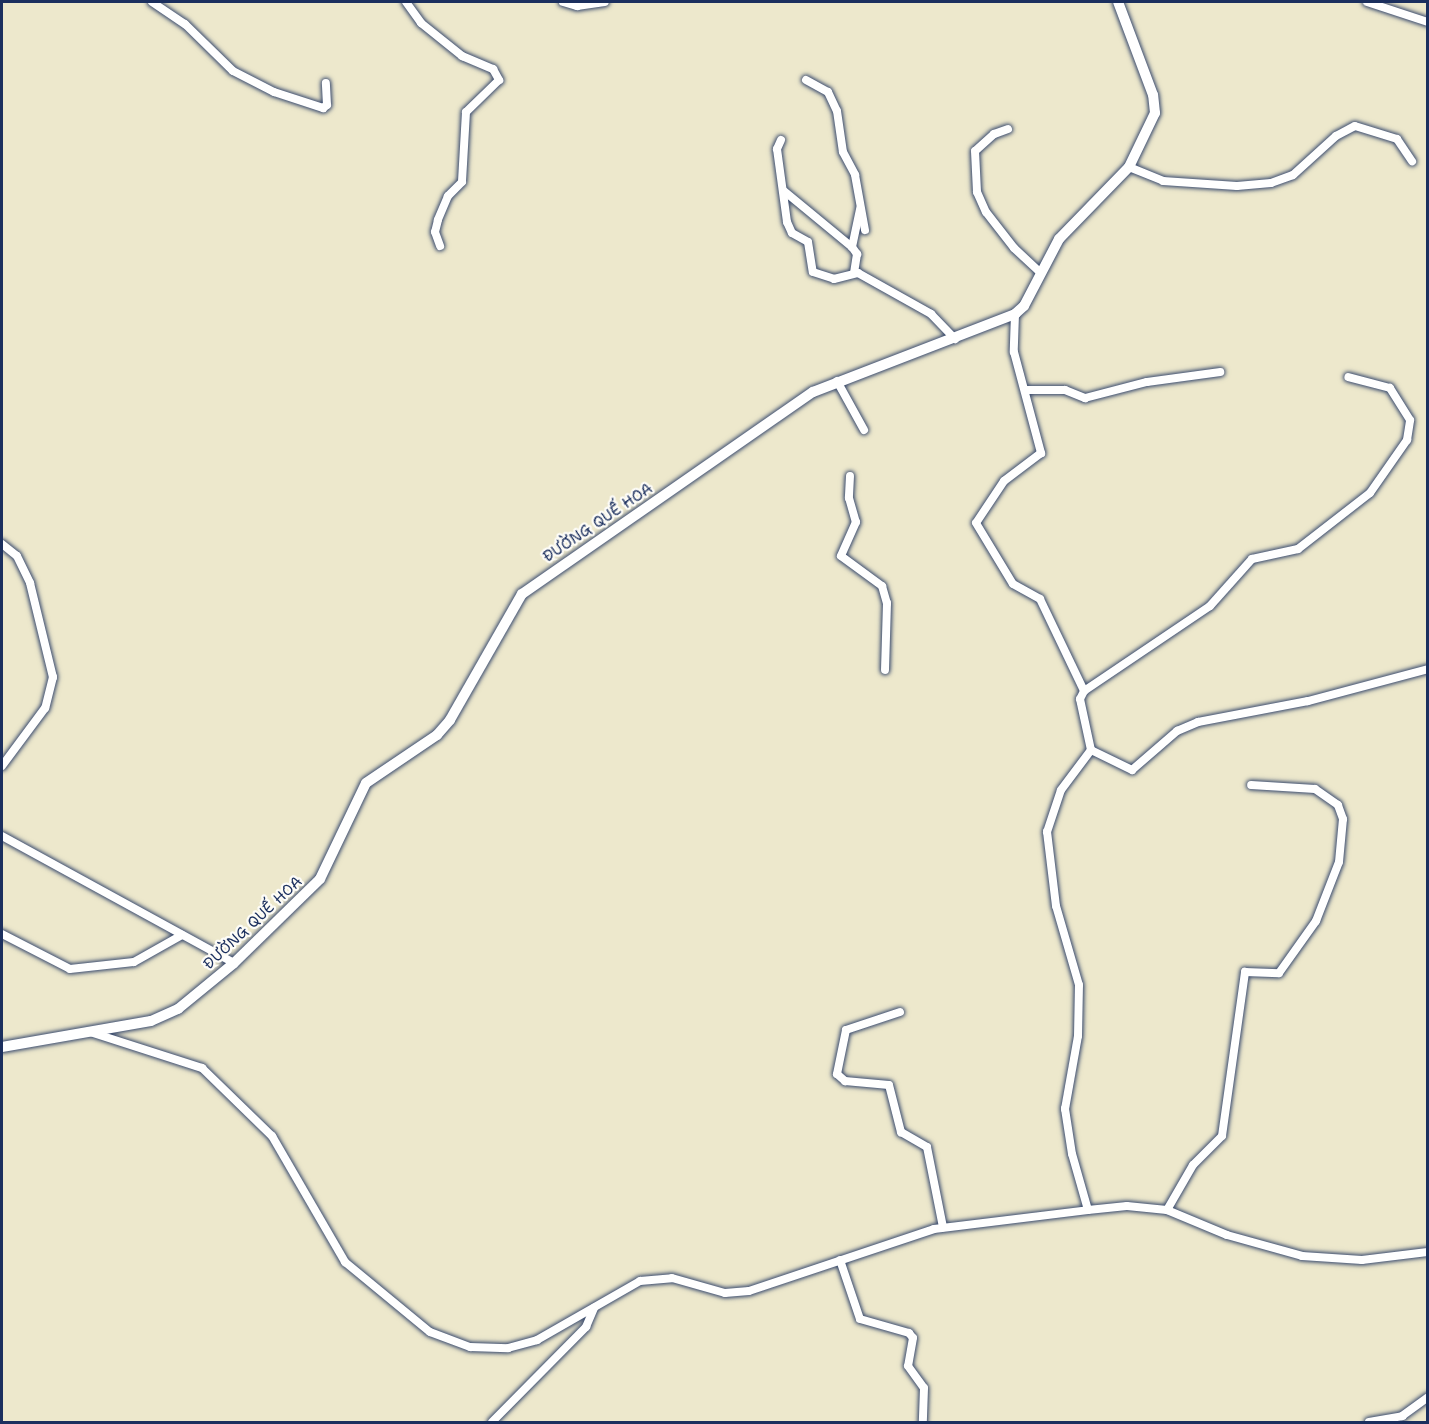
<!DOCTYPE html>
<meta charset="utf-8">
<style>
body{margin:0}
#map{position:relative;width:1429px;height:1424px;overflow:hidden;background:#ede8cc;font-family:"Shantell Sans",sans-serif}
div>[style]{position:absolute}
.roads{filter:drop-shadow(0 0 2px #3a4b6e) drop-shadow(0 0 2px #3a4b6e)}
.minor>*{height:8px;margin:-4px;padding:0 4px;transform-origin:4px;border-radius:4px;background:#fff}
.tertiary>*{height:10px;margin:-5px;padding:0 5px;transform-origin:5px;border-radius:5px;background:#fff}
span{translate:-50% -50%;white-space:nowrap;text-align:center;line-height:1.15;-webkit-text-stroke:4.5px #fdfcf7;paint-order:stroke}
.street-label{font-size:15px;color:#1b2f5e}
.frame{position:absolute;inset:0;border:3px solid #1b2f5e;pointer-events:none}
</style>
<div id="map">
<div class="roads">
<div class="minor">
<i style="left:152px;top:2px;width:40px;rotate:34deg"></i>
<i style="left:185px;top:24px;width:67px;rotate:44.4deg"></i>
<i style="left:233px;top:71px;width:46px;rotate:27.1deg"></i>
<i style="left:274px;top:92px;width:52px;rotate:18.1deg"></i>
<i style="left:323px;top:108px;width:5px;rotate:-37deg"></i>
<i style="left:327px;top:105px;width:22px;rotate:-93deg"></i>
<i style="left:406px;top:2px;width:26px;rotate:54deg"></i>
<i style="left:421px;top:23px;width:53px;rotate:38.8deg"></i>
<i style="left:462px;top:56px;width:34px;rotate:23deg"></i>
<i style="left:493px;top:69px;width:13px;rotate:61deg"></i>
<i style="left:499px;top:80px;width:46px;rotate:135.9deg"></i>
<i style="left:466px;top:112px;width:70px;rotate:93.3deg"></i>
<i style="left:462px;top:182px;width:20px;rotate:135deg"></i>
<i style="left:448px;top:196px;width:26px;rotate:113deg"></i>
<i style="left:438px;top:220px;width:12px;rotate:104deg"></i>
<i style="left:435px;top:232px;width:15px;rotate:70deg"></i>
<i style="left:563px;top:2px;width:15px;rotate:16deg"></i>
<i style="left:577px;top:6px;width:28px;rotate:-8deg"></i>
<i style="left:1367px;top:2px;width:64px;rotate:18.2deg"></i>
<i style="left:806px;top:80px;width:25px;rotate:29deg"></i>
<i style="left:828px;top:92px;width:21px;rotate:65deg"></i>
<i style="left:837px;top:111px;width:41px;rotate:81.7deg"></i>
<i style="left:843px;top:152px;width:26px;rotate:62deg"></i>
<i style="left:855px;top:175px;width:56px;rotate:79.7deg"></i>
<i style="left:1008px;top:129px;width:15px;rotate:160deg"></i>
<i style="left:994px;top:134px;width:25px;rotate:138deg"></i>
<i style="left:975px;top:151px;width:41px;rotate:87.2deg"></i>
<i style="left:977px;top:192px;width:22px;rotate:66deg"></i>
<i style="left:986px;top:212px;width:46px;rotate:52.1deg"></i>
<i style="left:1014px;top:248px;width:35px;rotate:43deg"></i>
<i style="left:781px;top:140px;width:10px;rotate:114deg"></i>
<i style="left:777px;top:149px;width:74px;rotate:82.2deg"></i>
<i style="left:787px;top:222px;width:12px;rotate:66deg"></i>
<i style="left:792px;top:233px;width:18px;rotate:29deg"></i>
<i style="left:808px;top:242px;width:30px;rotate:81deg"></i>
<i style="left:813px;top:272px;width:22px;rotate:18deg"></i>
<i style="left:834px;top:279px;width:25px;rotate:-14deg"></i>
<i style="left:858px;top:273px;width:84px;rotate:29.3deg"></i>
<i style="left:931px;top:314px;width:35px;rotate:46deg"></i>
<i style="left:1129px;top:167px;width:37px;rotate:22deg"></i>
<i style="left:1163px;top:181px;width:74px;rotate:3.9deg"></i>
<i style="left:1237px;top:186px;width:34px;rotate:-5deg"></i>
<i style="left:1271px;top:183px;width:23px;rotate:-20deg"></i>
<i style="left:1293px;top:175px;width:58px;rotate:-42.2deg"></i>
<i style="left:1336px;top:136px;width:21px;rotate:-28deg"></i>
<i style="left:1355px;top:126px;width:44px;rotate:17.2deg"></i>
<i style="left:1397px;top:139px;width:27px;rotate:56deg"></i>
<i style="left:784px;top:191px;width:88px;rotate:39.5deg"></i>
<i style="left:852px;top:247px;width:9px;rotate:54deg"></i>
<i style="left:857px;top:254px;width:18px;rotate:99deg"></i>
<i style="left:852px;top:247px;width:39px;rotate:-78deg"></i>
<i style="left:1015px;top:314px;width:38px;rotate:92deg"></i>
<i style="left:1014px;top:352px;width:105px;rotate:75deg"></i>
<i style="left:1041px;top:453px;width:46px;rotate:142.9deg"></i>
<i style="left:1004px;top:481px;width:50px;rotate:123.7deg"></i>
<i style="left:976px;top:523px;width:71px;rotate:58.8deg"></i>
<i style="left:1013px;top:584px;width:31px;rotate:29deg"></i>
<i style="left:1040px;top:599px;width:102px;rotate:64.4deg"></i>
<i style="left:837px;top:381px;width:56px;rotate:61.1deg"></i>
<i style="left:1025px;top:390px;width:40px"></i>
<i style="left:1065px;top:390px;width:22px;rotate:22deg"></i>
<i style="left:1085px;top:398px;width:64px;rotate:-14.5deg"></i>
<i style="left:1147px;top:382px;width:74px;rotate:-7.8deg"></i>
<i style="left:850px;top:476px;width:22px;rotate:93deg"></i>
<i style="left:849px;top:498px;width:25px;rotate:74deg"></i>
<i style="left:856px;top:522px;width:37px;rotate:114deg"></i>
<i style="left:841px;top:556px;width:51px;rotate:36.2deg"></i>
<i style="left:882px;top:586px;width:18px;rotate:74deg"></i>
<i style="left:887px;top:603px;width:67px;rotate:91.7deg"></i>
<i style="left:2px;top:544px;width:19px;rotate:39deg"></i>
<i style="left:17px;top:556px;width:30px;rotate:64deg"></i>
<i style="left:30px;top:583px;width:97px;rotate:76.3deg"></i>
<i style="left:53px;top:677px;width:32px;rotate:104deg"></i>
<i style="left:45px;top:708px;width:72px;rotate:126.6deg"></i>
<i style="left:1091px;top:750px;width:46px;rotate:26deg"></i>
<i style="left:1132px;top:770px;width:60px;rotate:-40.9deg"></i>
<i style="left:1177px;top:731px;width:23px;rotate:-23deg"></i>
<i style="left:1198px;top:722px;width:112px;rotate:-10.8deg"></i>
<i style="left:1308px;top:701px;width:124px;rotate:-14.9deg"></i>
<i style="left:2px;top:836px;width:264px;rotate:28.7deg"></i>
<i style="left:2px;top:934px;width:76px;rotate:27.2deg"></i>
<i style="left:70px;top:969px;width:64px;rotate:-6.2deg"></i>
<i style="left:134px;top:962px;width:55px;rotate:-29.4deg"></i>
<i style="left:900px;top:1012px;width:57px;rotate:161.6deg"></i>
<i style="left:846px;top:1030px;width:45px;rotate:101.6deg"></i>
<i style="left:837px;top:1074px;width:11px;rotate:41deg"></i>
<i style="left:845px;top:1081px;width:44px;rotate:5.2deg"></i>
<i style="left:889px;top:1085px;width:49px;rotate:75.7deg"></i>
<i style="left:901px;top:1132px;width:30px;rotate:30deg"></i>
<i style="left:927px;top:1147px;width:82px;rotate:78.7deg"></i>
<i style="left:90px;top:1032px;width:118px;rotate:17.8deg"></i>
<i style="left:202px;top:1068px;width:98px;rotate:44.2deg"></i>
<i style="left:272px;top:1136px;width:146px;rotate:59.9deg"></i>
<i style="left:345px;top:1262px;width:110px;rotate:39.5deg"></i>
<i style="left:430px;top:1332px;width:43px;rotate:20.6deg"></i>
<i style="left:470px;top:1347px;width:38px;rotate:2deg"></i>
<i style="left:508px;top:1348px;width:30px;rotate:-15deg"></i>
<i style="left:537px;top:1340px;width:119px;rotate:-29.8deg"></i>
<i style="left:640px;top:1281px;width:32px;rotate:-5deg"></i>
<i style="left:672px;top:1278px;width:55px;rotate:15.8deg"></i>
<i style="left:725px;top:1293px;width:24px;rotate:-5deg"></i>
<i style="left:749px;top:1291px;width:195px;rotate:-18.5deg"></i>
<i style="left:934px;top:1229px;width:155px;rotate:-7deg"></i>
<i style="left:1088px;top:1210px;width:39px;rotate:-6deg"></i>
<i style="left:1127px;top:1206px;width:40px;rotate:5.7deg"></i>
<i style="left:1167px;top:1210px;width:65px;rotate:22.6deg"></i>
<i style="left:1227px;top:1235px;width:78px;rotate:15.6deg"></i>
<i style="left:1302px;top:1256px;width:60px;rotate:3.8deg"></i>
<i style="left:1362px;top:1260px;width:66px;rotate:-6.9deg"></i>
<i style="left:1088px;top:1210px;width:58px;rotate:-105.9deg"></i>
<i style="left:1072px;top:1154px;width:46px;rotate:-98.8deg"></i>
<i style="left:1065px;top:1109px;width:74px;rotate:-79.9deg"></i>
<i style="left:1078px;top:1036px;width:51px;rotate:-88.9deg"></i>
<i style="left:1079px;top:985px;width:82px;rotate:-106.2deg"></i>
<i style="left:1056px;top:906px;width:75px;rotate:-96.9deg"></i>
<i style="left:1047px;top:832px;width:44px;rotate:-71.6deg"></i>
<i style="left:1061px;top:790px;width:50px;rotate:-53.1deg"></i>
<i style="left:1091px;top:750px;width:52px;rotate:-102.2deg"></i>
<i style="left:1080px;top:699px;width:9px;rotate:-63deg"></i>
<i style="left:1084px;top:691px;width:152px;rotate:-34deg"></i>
<i style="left:1210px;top:606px;width:63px;rotate:-48.2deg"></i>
<i style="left:1252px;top:559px;width:47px;rotate:-12.3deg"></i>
<i style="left:1298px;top:549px;width:91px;rotate:-37.9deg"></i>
<i style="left:1370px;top:493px;width:65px;rotate:-55.1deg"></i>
<i style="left:1407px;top:440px;width:20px;rotate:-81deg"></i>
<i style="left:1410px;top:420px;width:38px;rotate:-122deg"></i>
<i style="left:1390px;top:388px;width:43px;rotate:-165.3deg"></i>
<i style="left:1167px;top:1210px;width:52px;rotate:-60deg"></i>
<i style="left:1193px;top:1165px;width:41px;rotate:-45deg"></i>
<i style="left:1222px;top:1136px;width:166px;rotate:-82deg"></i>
<i style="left:1245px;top:972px;width:34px;rotate:2deg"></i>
<i style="left:1279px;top:973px;width:64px;rotate:-54.6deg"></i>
<i style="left:1316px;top:921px;width:63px;rotate:-68.7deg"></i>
<i style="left:1339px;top:862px;width:43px;rotate:-84.7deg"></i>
<i style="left:1343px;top:819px;width:15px;rotate:-110deg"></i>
<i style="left:1338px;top:805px;width:28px;rotate:-145deg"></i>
<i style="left:1315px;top:789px;width:64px;rotate:-176.4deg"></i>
<i style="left:840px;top:1260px;width:62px;rotate:71.3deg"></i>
<i style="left:860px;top:1319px;width:51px;rotate:15.9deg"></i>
<i style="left:909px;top:1333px;width:6px;rotate:51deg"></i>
<i style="left:913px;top:1338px;width:28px;rotate:100deg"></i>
<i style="left:908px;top:1366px;width:27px;rotate:54deg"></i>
<i style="left:924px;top:1388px;width:34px;rotate:92deg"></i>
<i style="left:492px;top:1422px;width:134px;rotate:-45.3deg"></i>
<i style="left:586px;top:1327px;width:21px;rotate:-67deg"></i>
<i style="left:1369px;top:1422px;width:34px;rotate:-10deg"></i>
<i style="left:1402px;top:1416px;width:32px;rotate:-36deg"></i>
</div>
<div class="tertiary">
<i style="left:2px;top:1047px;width:151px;rotate:-9.9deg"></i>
<i style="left:151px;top:1021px;width:30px;rotate:-24deg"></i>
<i style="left:178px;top:1009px;width:72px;rotate:-39.4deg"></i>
<i style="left:234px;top:963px;width:120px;rotate:-44.3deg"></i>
<i style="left:320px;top:879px;width:106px;rotate:-64.4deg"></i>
<i style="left:366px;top:783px;width:86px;rotate:-34.1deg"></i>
<i style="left:437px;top:735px;width:20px;rotate:-49deg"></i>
<i style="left:450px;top:720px;width:145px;rotate:-60.3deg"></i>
<i style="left:522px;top:594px;width:354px;rotate:-34.8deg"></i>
<i style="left:813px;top:392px;width:217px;rotate:-21.1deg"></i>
<i style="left:1015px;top:314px;width:12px;rotate:-42deg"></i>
<i style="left:1024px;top:306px;width:76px;rotate:-62.4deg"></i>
<i style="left:1059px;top:239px;width:100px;rotate:-45.8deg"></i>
<i style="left:1129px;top:167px;width:60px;rotate:-64.3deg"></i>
<i style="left:1155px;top:113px;width:18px;rotate:-96deg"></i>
<i style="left:1153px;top:95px;width:99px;rotate:-110.6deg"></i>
</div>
</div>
<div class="street-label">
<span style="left:598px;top:523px;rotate:-34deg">ĐƯỜNG QUẾ HOA</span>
<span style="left:253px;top:923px;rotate:-43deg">ĐƯỜNG QUẾ HOA</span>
</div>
<div class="frame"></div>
</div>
